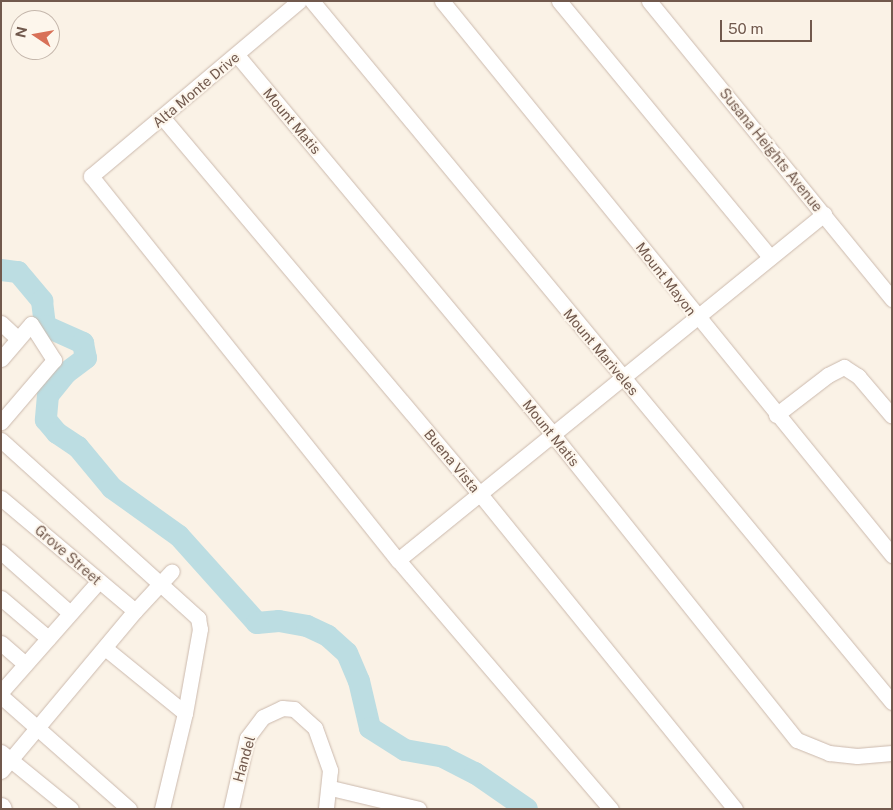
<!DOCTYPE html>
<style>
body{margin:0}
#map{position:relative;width:893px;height:810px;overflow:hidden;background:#faf2e6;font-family:"Public Sans",sans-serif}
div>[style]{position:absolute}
.river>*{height:22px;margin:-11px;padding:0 11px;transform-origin:11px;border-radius:11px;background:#bcdde2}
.roads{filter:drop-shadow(0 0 1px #cbb9ad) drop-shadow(0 0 1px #cbb9ad)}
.minor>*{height:15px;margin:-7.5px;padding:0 7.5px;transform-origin:7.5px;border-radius:7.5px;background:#fff}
.tertiary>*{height:19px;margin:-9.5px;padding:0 9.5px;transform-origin:9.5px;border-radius:9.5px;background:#fff}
span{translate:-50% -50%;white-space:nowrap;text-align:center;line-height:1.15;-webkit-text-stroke:4px #fdf6ec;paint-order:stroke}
.street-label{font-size:14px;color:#71594d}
.frame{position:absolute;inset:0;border:2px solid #71594d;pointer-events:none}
.north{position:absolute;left:10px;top:10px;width:50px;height:50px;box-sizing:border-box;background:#fdf6ec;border:1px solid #c5b7ac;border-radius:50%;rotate:282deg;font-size:14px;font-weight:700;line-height:20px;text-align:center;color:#71594d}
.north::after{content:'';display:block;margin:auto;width:18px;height:22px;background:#d87057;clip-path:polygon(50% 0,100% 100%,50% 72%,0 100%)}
.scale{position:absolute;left:720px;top:20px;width:92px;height:22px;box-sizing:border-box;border:2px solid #71594d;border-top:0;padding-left:6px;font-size:15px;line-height:18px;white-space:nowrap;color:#71594d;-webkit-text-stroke:4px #fdf6ec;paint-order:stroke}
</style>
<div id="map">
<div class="river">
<i style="left:1px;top:270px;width:17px;rotate:7deg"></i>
<i style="left:18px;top:272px;width:38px;rotate:50deg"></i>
<i style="left:42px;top:301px;width:25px;rotate:83deg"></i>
<i style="left:45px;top:326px;width:42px;rotate:24.1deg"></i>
<i style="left:83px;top:343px;width:15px;rotate:79deg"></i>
<i style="left:86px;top:358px;width:25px;rotate:143deg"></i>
<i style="left:66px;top:373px;width:28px;rotate:129deg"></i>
<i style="left:48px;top:395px;width:25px;rotate:95deg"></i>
<i style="left:46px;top:420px;width:17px;rotate:50deg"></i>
<i style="left:57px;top:433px;width:25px;rotate:34deg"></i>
<i style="left:78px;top:447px;width:53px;rotate:50.3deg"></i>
<i style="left:112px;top:488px;width:82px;rotate:35.6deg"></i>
<i style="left:179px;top:536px;width:117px;rotate:48.1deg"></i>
<i style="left:257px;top:623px;width:22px;rotate:-5deg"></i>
<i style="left:279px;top:621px;width:28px;rotate:10deg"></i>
<i style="left:307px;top:626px;width:23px;rotate:25deg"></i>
<i style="left:328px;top:636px;width:25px;rotate:42deg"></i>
<i style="left:347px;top:653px;width:30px;rotate:67deg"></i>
<i style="left:359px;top:681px;width:48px;rotate:76.8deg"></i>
<i style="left:370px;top:728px;width:41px;rotate:32.2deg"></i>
<i style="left:405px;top:750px;width:39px;rotate:10deg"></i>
<i style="left:443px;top:757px;width:36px;rotate:27deg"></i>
<i style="left:475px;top:773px;width:63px;rotate:34.7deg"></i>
</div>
<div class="roads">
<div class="minor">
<i style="left:299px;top:1px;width:272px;rotate:139.9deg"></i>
<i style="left:91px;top:176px;width:492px;rotate:51.4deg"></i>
<i style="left:398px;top:560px;width:328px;rotate:49.5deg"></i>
<i style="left:312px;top:1px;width:910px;rotate:50.4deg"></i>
<i style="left:442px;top:1px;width:714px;rotate:50.91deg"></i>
<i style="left:559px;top:1px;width:332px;rotate:50.5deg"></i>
<i style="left:649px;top:1px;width:385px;rotate:50.8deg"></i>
<i style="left:237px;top:55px;width:496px;rotate:50.2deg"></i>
<i style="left:554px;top:436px;width:389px;rotate:51.4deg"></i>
<i style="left:797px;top:740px;width:35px;rotate:22deg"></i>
<i style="left:829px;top:753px;width:28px;rotate:6deg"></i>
<i style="left:857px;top:756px;width:35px;rotate:-5deg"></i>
<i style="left:163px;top:118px;width:492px;rotate:49.9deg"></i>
<i style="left:480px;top:494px;width:405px;rotate:51deg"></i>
<i style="left:1px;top:323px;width:23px;rotate:43deg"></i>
<i style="left:1px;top:359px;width:46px;rotate:-49.4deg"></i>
<i style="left:31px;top:324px;width:43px;rotate:57.4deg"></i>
<i style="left:54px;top:360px;width:82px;rotate:130.5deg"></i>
<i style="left:776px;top:415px;width:66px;rotate:-37.6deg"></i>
<i style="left:828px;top:375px;width:18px;rotate:-27deg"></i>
<i style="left:844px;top:367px;width:17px;rotate:33deg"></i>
<i style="left:858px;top:376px;width:52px;rotate:49.6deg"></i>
<i style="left:1px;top:440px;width:266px;rotate:42.1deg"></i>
<i style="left:198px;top:618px;width:11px;rotate:80deg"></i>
<i style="left:200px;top:629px;width:85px;rotate:100.1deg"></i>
<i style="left:185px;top:713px;width:99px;rotate:103.5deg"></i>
<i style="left:1px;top:498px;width:175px;rotate:40.1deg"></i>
<i style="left:1px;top:552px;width:92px;rotate:41.5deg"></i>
<i style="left:398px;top:560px;width:549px;rotate:-39.08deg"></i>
<i style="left:1px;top:598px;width:62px;rotate:40.4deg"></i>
<i style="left:1px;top:643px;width:32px;rotate:41deg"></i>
<i style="left:105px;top:648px;width:103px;rotate:39.1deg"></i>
<i style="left:1px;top:692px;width:148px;rotate:-48.6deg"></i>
<i style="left:1px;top:696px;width:171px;rotate:41.4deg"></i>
<i style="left:1px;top:752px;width:90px;rotate:39.2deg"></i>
<i style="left:1px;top:771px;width:209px;rotate:-50.1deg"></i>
<i style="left:135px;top:611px;width:54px;rotate:-47.2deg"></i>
<i style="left:331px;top:788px;width:90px;rotate:13.4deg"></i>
<i style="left:231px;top:809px;width:73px;rotate:-77.3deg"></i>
<i style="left:247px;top:738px;width:26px;rotate:-53deg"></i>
<i style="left:263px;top:717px;width:21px;rotate:-25deg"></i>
<i style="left:282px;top:708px;width:12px;rotate:5deg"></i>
<i style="left:294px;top:709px;width:28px;rotate:42deg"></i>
<i style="left:315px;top:728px;width:45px;rotate:70.3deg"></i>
<i style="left:330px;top:770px;width:39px;rotate:96deg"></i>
</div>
<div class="tertiary">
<i style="left:1px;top:807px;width:2px;rotate:63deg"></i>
</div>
</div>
<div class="street-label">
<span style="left:196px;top:90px;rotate:-40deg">Alta Monte Drive</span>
<span style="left:292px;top:121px;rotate:50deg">Mount Matis</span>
<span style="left:771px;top:150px;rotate:51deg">Susana Heights Avenue</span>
<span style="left:666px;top:279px;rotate:52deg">Mount Mayon</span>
<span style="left:601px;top:352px;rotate:50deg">Mount Mariveles</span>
<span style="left:551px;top:433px;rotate:51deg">Mount Matis</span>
<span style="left:452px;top:461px;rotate:50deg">Buena Vista</span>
<span style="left:68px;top:555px;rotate:41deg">Grove Street</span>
<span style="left:244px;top:759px;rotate:-74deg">Handel</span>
</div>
<div class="frame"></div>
<div class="north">N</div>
<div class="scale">50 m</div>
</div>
